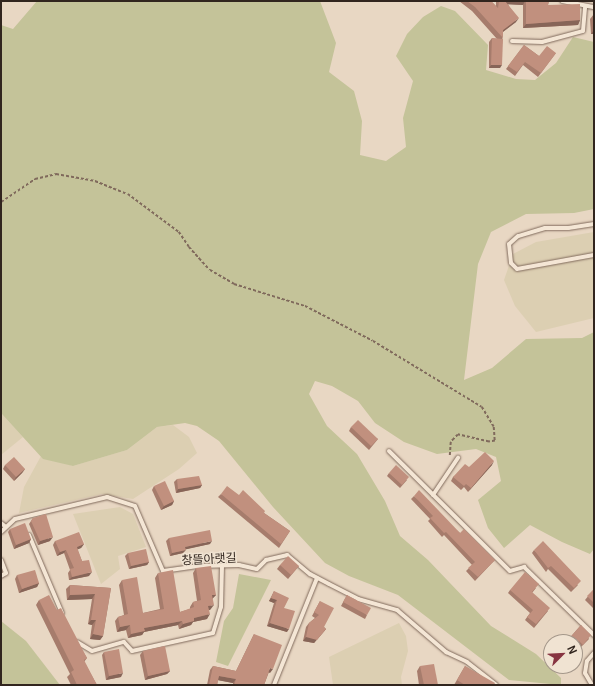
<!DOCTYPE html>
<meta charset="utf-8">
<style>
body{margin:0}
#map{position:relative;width:595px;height:686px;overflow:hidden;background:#e8d7c3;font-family:Georgia,"Noto Sans KR",serif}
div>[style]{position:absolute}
.farmland>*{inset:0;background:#dccfb2}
.green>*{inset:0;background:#c4c399}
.path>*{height:1.5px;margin-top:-0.75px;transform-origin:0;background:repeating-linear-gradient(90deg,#806a5c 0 3px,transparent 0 5px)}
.roads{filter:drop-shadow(0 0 1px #806a5c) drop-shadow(0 0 1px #806a5c)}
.service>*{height:4px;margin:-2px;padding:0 2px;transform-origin:2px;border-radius:2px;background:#f4e6d5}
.wall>*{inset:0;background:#a67c6c}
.shaded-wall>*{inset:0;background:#876558}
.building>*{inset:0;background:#c1907e}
span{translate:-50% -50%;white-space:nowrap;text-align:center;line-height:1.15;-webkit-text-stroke:3px #f0e3d2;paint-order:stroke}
.street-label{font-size:12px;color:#31251e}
.frame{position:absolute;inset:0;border:2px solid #31251e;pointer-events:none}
.north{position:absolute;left:543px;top:634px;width:40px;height:40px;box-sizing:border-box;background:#f0e3d2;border:1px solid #a4978a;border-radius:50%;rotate:66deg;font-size:11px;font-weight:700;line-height:16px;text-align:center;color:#31251e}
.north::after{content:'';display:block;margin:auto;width:14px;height:18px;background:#873441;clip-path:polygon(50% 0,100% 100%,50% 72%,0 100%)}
</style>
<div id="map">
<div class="farmland">
<i style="clip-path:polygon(594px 232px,594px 318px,536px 332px,515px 306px,504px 280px,513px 254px,536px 242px)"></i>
<i style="clip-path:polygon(1px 413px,23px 437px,1px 455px)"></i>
<i style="clip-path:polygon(173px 425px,189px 437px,197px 453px,179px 469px,133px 499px,102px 494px,19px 513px,24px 487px,41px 456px,73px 466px,127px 450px,157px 427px)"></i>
<i style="clip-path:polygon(120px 507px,133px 514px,146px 547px,118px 556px,120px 569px,101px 584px,73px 514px)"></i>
<i style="clip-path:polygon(399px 623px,406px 636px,408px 651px,401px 677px,402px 685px,333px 685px,329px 657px)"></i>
</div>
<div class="green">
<i style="clip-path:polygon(37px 1px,320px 1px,336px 43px,329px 72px,354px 91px,362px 121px,360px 155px,386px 161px,406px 147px,403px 118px,413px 81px,396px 56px,407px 34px,423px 17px,441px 6px,455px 11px,488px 45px,486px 70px,516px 79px,535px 80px,556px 63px,573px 37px,594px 42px,594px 209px,574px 213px,526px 214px,491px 232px,478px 264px,464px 380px,492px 368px,526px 339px,582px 338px,594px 332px,594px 549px,590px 554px,562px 542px,530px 525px,504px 548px,488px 528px,478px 500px,501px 481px,496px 457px,476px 449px,437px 454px,404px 442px,375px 423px,358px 401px,332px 386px,315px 381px,309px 394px,327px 426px,357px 454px,385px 501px,400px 536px,428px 560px,491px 626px,536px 654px,561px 678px,561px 685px,509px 680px,398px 595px,349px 576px,325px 563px,273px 507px,219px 441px,197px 426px,185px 423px,157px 427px,127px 450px,73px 466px,43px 459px,1px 413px,1px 25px,13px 29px)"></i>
<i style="clip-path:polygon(239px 574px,271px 580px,228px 666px,216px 662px,224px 621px,233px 608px)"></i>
<i style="clip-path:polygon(1px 621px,26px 641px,60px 685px,1px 685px)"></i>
</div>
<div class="path">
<i style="left:1px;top:202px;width:41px;rotate:-34.1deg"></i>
<i style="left:35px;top:179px;width:22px;rotate:-13deg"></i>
<i style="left:56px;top:174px;width:40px;rotate:10deg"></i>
<i style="left:95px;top:181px;width:35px;rotate:22deg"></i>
<i style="left:128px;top:194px;width:64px;rotate:36.7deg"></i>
<i style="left:179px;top:232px;width:18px;rotate:56deg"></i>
<i style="left:189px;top:247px;width:31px;rotate:48deg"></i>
<i style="left:210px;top:270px;width:28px;rotate:30deg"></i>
<i style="left:234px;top:284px;width:74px;rotate:17.2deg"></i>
<i style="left:305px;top:306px;width:76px;rotate:27.2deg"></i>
<i style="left:373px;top:341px;width:127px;rotate:31.2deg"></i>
<i style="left:482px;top:407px;width:23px;rotate:59deg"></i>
<i style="left:494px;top:427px;width:14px;rotate:86deg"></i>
<i style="left:495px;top:441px;width:6px;rotate:171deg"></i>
<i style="left:489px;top:442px;width:32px;rotate:-167deg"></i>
<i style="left:458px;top:435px;width:10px;rotate:135deg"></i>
<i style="left:451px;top:442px;width:15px;rotate:94deg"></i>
</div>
<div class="roads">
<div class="service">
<i style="left:562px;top:1px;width:33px;rotate:11deg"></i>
<i style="left:512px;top:41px;width:30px;rotate:2deg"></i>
<i style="left:542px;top:42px;width:42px;rotate:-15deg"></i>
<i style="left:583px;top:31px;width:25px;rotate:-85deg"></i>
<i style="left:594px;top:224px;width:26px;rotate:171deg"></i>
<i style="left:568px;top:228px;width:23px;rotate:180deg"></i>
<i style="left:545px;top:228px;width:28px;rotate:163deg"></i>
<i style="left:518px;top:236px;width:12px;rotate:138deg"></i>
<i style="left:509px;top:244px;width:19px;rotate:84deg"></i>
<i style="left:511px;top:263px;width:8px;rotate:45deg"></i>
<i style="left:517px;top:269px;width:78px;rotate:-10.3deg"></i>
<i style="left:389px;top:451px;width:170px;rotate:44.8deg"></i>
<i style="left:510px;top:571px;width:15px;rotate:-16deg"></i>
<i style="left:524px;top:567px;width:98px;rotate:44.2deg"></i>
<i style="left:433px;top:495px;width:45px;rotate:-56deg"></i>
<i style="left:1px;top:523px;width:6px;rotate:39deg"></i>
<i style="left:1px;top:532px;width:19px;rotate:-43deg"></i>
<i style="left:15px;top:519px;width:95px;rotate:-13.4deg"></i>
<i style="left:107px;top:497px;width:29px;rotate:18deg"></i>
<i style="left:135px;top:506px;width:71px;rotate:66.7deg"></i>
<i style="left:163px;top:571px;width:35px;rotate:-8deg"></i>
<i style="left:198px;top:566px;width:41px;rotate:-1.4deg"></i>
<i style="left:239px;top:565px;width:18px;rotate:13deg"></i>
<i style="left:257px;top:569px;width:13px;rotate:-45deg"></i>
<i style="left:266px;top:560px;width:22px;rotate:-13deg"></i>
<i style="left:287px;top:555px;width:30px;rotate:40deg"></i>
<i style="left:310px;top:574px;width:21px;rotate:28deg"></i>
<i style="left:329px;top:584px;width:33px;rotate:27deg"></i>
<i style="left:358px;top:599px;width:41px;rotate:15.8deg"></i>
<i style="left:397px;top:610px;width:65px;rotate:40.6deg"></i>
<i style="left:446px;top:652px;width:23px;rotate:25deg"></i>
<i style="left:467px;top:662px;width:37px;rotate:38deg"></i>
<i style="left:29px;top:535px;width:85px;rotate:67.1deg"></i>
<i style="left:1px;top:560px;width:14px;rotate:69deg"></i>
<i style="left:6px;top:573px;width:6px;rotate:149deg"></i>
<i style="left:77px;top:642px;width:17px;rotate:31deg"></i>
<i style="left:92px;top:651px;width:33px;rotate:-16deg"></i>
<i style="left:124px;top:642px;width:12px;rotate:48deg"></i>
<i style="left:132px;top:651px;width:83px;rotate:-12.5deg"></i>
<i style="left:213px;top:633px;width:27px;rotate:-73deg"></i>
<i style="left:221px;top:607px;width:40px;rotate:-88.6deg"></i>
<i style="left:274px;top:685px;width:115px;rotate:-68.1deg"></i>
<i style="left:592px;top:685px;width:14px;rotate:-120deg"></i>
<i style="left:585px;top:673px;width:12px;rotate:-81deg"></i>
<i style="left:587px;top:661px;width:11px;rotate:-49deg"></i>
</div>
</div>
<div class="wall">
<i style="clip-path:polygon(459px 1px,491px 1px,496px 6px,496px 1px,549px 1px,548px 5px,580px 20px,578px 25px,523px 28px,523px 5px,508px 4px,516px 22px,503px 32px,500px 68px,489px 68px,489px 42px,492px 38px,497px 39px,472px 11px)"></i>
<i style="clip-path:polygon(594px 14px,594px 34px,591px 34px,590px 19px)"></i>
<i style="clip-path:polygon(524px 45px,539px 56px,556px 53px,538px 77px,523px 65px,515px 76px,506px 69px)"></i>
<i style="clip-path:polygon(351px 427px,378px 439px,369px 450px,349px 431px)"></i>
<i style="clip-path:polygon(5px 465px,25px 469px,22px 473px,14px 481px,3px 469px)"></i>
<i style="clip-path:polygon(492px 465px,468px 492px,464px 487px,461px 490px,451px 481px,453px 477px,469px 467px)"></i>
<i style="clip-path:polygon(389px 473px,407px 480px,400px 488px,387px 476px)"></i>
<i style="clip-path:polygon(177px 479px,202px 485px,200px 488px,176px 493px,174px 482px)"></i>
<i style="clip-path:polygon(154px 486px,174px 501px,172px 505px,161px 510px,152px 490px)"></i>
<i style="clip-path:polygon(221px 494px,264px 513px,290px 531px,279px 548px,218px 497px)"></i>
<i style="clip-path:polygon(414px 496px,460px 533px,495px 560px,492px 563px,475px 581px,466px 571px,472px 565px,444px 535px,442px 537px,428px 521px,430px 519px,411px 499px)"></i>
<i style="clip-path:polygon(33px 518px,50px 541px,38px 545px,29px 524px)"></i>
<i style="clip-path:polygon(10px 529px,31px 539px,29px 543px,14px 549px,8px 532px)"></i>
<i style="clip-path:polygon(169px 538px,210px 544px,186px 549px,183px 553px,170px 556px,166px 541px)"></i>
<i style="clip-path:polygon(55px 541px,84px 544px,81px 548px,77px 549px,82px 561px,89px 576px,69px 580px,68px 573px,70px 570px,64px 553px,57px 556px,53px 545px)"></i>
<i style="clip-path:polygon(534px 550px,578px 585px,571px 592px,548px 569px,546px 572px,532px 553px)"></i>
<i style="clip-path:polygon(128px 553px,149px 562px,147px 565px,129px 569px,125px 556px)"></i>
<i style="clip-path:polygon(280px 565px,299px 566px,288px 579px,277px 569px)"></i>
<i style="clip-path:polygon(196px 568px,216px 595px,212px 599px,210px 610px,209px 610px,207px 619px,193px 622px,191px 625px,179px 629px,178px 625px,144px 632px,142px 635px,128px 638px,126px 630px,117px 632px,115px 621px,118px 617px,124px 615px,119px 585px,122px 580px,143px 613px,160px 609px,155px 578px,158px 573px,180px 612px,190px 609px,190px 607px,193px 602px,197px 601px,193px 573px)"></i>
<i style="clip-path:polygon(17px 575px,39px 583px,37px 587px,19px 593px,15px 579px)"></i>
<i style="clip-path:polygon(70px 585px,111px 588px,103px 636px,100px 640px,90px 639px,92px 625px,88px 624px,92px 599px,67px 600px,66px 589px)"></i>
<i style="clip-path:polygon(536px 588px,532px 593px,548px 611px,534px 628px,525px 620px,530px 613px,508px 593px,510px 590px)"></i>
<i style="clip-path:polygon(594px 589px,594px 606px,593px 608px,585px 600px)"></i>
<i style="clip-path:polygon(274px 591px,284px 608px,287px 632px,267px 626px,274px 603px,269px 601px)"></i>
<i style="clip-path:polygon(347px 595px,367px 615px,365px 619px,341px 606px)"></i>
<i style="clip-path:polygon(39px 600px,57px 610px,87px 658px,84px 662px,97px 685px,71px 685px,67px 677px,70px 674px,36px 605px)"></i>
<i style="clip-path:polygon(320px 601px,324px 627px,326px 629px,314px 643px,303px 641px,306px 627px,309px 623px,315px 618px,312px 616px)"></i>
<i style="clip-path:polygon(581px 625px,589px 639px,580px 648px,577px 645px,575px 642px,566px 642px)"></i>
<i style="clip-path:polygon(254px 634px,270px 673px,269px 672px,264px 685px,233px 685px,233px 683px,218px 680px,217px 685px,207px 685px,210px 670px,213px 666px,236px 671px,252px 638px)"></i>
<i style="clip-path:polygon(143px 651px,170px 671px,167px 674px,145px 680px,140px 655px)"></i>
<i style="clip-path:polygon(104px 652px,121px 677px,106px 680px,102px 655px)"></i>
<i style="clip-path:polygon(420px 666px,438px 685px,419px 685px,417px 671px)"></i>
<i style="clip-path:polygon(465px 666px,494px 685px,454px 685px)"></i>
</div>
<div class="shaded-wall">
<i style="clip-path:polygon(503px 1px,525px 1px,523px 5px,501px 4px)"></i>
<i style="clip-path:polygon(519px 18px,516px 22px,500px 34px,503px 30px)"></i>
<i style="clip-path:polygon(580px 20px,578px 25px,523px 28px,526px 24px)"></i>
<i style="clip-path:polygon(594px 30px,594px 34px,591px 34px)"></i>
<i style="clip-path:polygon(491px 65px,502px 65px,500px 68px,489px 68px)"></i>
<i style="clip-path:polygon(494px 461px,492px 465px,468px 492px,471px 488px)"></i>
<i style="clip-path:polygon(25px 469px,22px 473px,14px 481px,16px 477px)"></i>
<i style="clip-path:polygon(202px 485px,200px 488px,176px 493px,178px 489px)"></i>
<i style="clip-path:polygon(174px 501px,172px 505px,161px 510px,164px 506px)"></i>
<i style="clip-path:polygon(53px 537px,50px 541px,38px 545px,40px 541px)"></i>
<i style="clip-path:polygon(31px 539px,29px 543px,14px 549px,16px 545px)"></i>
<i style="clip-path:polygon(212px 541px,210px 544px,183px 550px,185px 547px)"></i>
<i style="clip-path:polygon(84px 544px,81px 548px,74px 551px,77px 547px)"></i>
<i style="clip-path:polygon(66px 550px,64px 553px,57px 556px,60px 552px)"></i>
<i style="clip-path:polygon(186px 550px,183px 553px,170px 556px,172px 553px)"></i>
<i style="clip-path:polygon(149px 562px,147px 565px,129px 569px,131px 566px)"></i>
<i style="clip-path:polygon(92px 572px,89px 576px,69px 580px,72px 577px)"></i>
<i style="clip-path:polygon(39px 583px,37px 587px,19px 593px,22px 589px)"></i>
<i style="clip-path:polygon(95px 594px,92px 599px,67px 600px,70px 595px)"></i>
<i style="clip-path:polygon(212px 595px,216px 595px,212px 599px)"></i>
<i style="clip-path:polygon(271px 598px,277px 600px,274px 603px,269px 601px)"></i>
<i style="clip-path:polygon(214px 605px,210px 610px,205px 611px,208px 606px)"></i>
<i style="clip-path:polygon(210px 614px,207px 619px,193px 622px,191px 625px,179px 629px,183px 624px,194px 618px)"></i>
<i style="clip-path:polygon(91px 620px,96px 620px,92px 625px,88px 624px)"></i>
<i style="clip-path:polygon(182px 621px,178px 625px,144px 632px,142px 635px,128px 638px,131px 634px,144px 628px)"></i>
<i style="clip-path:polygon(270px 623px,289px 629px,287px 632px,267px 626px)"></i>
<i style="clip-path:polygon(130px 625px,126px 630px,117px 632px,120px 627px)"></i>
<i style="clip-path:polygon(326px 629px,314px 643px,303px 641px,306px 637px)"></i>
<i style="clip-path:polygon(93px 634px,103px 636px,100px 640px,90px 639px)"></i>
<i style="clip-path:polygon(270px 668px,273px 669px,270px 673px,268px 672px)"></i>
<i style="clip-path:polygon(170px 671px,167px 674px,145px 680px,148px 676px)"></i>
<i style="clip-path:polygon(123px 673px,121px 677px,106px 680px,109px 676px)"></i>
<i style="clip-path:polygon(219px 676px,236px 679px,233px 683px,217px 680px)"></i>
</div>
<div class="building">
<i style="clip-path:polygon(467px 1px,491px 1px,498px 8px,499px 1px,505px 1px,519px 18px,503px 30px,503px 38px,475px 7px)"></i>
<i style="clip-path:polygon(526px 1px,549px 1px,548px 5px,580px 4px,580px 20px,526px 24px)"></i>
<i style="clip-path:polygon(492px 38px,503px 39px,502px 65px,491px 65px)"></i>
<i style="clip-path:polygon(524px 45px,539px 56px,547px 46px,556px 53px,541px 73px,525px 62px,517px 72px,508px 66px)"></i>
<i style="clip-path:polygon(358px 420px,378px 439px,371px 446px,351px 427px)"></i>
<i style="clip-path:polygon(485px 452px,494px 461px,471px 488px,466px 484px,464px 486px,453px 477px,465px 464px,469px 467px)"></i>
<i style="clip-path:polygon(14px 457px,25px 469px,16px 477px,5px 465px)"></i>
<i style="clip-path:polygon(396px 465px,409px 477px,402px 485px,389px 473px)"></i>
<i style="clip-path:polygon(199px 476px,202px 485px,178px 489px,177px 479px)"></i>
<i style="clip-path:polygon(165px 481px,174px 501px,164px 506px,154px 486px)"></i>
<i style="clip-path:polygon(227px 486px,239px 495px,243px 490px,265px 511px,264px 513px,290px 531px,281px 544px,221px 494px)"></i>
<i style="clip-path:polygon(419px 490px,460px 533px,464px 529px,495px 560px,478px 577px,468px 568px,475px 562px,446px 532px,444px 533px,430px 518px,433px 516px,414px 496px)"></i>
<i style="clip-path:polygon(46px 514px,53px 537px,40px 541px,31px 521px,33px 518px)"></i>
<i style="clip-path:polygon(25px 523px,31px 539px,16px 545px,10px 529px)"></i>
<i style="clip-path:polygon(210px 530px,212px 541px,185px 547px,186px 550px,172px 553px,169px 538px)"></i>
<i style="clip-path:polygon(79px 532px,84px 544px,77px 547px,82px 561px,89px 560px,92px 572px,72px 577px,70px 569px,74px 568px,66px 550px,60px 552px,55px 541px)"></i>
<i style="clip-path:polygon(543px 541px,581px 581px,574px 588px,551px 566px,548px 568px,534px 550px)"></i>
<i style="clip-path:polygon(146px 549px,149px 562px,131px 566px,128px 553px)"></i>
<i style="clip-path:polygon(288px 556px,299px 566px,291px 575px,280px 565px)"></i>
<i style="clip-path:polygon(211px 566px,216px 595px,212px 595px,214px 605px,208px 606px,210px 614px,194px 618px,194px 621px,183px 624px,182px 621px,144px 628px,145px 631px,131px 634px,130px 625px,120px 627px,118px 617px,128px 614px,122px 580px,137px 577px,143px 613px,164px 609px,158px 573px,173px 570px,180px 612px,194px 607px,193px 602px,201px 600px,196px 568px)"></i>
<i style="clip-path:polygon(35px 570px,39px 583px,22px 589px,17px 575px)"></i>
<i style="clip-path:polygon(525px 572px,539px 584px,532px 592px,550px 608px,536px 624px,527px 617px,533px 610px,510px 590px)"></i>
<i style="clip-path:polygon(70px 585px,111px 588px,103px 636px,93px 634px,96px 620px,91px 620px,95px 594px,70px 595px)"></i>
<i style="clip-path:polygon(594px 589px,594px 603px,587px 596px)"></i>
<i style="clip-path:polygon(274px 591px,289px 598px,284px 608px,295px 611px,289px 629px,270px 623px,277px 600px,271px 598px)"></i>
<i style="clip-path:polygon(49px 595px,57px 610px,61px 608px,87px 658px,84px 660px,97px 685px,77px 685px,71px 672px,74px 670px,39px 600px)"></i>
<i style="clip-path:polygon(347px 595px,371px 608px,367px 615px,343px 602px)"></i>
<i style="clip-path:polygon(320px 601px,334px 608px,324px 627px,326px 629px,317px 640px,306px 637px,309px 623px,319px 615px,314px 612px)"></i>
<i style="clip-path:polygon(581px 625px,591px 635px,583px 645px,579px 641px,575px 646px,575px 642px,568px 642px,567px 641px)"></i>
<i style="clip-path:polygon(254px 634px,282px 645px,273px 669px,270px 668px,264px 685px,234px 685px,236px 679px,219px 676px,217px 685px,209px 685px,213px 666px,236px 671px)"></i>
<i style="clip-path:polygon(165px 646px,170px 671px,148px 676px,143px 651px)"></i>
<i style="clip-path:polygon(119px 649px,123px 673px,109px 676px,104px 652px)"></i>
<i style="clip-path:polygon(434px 664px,438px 685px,424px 685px,420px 666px)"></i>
<i style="clip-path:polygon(465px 666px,495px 683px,494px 685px,465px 685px,457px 680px)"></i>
</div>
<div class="street-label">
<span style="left:209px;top:558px;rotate:-3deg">창뜰아랫길</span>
</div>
<div class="frame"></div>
<div class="north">N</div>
</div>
